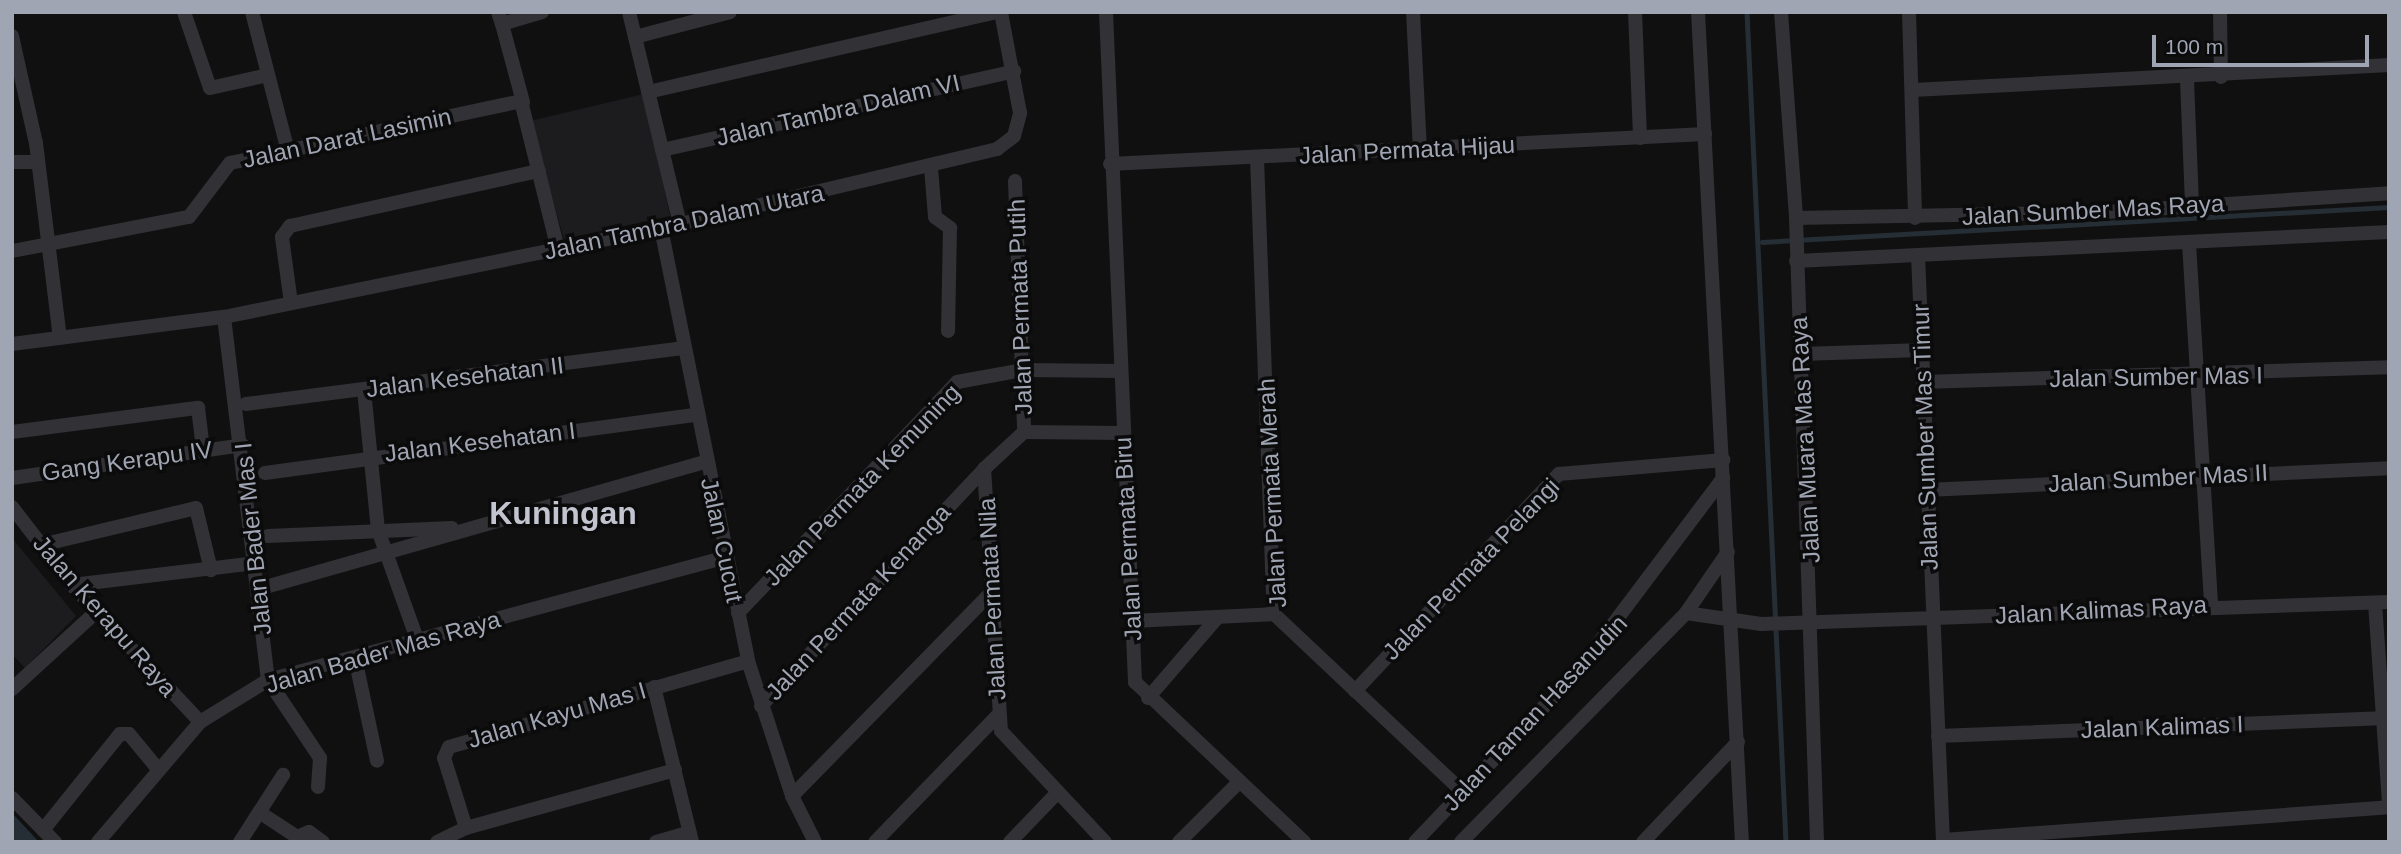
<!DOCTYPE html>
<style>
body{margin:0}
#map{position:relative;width:2401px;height:854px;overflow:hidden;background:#101011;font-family:Helvetica,sans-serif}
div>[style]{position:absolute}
.built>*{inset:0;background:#1c1c1e}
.water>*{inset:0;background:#262e35}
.stream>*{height:4.5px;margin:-2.25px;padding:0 2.25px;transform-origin:2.25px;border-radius:2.25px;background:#262e35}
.minor>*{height:14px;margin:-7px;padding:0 7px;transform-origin:7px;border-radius:7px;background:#313136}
span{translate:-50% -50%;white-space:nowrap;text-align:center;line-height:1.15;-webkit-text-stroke:7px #0b0b0c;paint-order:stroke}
.street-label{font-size:24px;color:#a0a5b3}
.district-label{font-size:32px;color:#c2c4cf;font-weight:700}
.frame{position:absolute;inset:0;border:14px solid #a0a5b3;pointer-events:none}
.scale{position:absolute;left:2152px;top:35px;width:217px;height:32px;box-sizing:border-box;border:4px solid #a0a5b3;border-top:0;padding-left:9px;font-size:21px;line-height:24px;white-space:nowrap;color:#a0a5b3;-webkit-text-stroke:5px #0b0b0c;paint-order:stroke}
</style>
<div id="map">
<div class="built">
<i style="clip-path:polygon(644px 94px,670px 216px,564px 239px,530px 121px)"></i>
<i style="clip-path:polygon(12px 538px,76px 616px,25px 668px,12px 654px)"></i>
</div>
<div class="water">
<i style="clip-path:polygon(12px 813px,39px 842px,12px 842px)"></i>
</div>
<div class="stream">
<i style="left:1747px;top:12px;width:831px;rotate:87.31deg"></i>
<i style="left:1762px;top:242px;width:628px;rotate:-3.2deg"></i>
</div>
<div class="minor">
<i style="left:184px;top:12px;width:80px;rotate:71.1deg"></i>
<i style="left:210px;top:88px;width:59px;rotate:-12.6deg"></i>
<i style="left:252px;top:12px;width:144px;rotate:75.5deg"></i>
<i style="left:498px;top:12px;width:13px;rotate:72deg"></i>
<i style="left:502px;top:24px;width:42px;rotate:-16.7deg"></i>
<i style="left:629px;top:12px;width:218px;rotate:76.5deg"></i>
<i style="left:1106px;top:12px;width:671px;rotate:87.52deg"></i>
<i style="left:1135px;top:682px;width:233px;rotate:43.4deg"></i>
<i style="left:1413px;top:12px;width:137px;rotate:87.1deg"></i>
<i style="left:1635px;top:12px;width:126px;rotate:87.7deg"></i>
<i style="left:1698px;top:12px;width:831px;rotate:86.97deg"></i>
<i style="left:1781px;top:12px;width:207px;rotate:85.8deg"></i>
<i style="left:1796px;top:218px;width:624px;rotate:88.07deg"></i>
<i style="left:1909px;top:12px;width:206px;rotate:88.3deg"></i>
<i style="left:2220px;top:12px;width:65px;rotate:89.1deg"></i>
<i style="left:502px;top:24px;width:81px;rotate:74.9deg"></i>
<i style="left:12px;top:36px;width:110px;rotate:77.4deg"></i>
<i style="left:36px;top:143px;width:196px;rotate:83deg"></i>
<i style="left:635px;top:37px;width:98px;rotate:-14.7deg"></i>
<i style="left:2187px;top:80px;width:127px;rotate:87.7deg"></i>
<i style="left:1913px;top:90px;width:477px;rotate:-3deg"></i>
<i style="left:648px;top:92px;width:357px;rotate:-12.9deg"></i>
<i style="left:662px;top:150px;width:361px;rotate:-12.6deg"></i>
<i style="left:1257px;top:158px;width:456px;rotate:87.9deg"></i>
<i style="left:1274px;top:614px;width:258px;rotate:43.3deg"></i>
<i style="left:12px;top:162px;width:26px"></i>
<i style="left:1110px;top:164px;width:596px;rotate:-2.89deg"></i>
<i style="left:931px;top:168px;width:49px;rotate:85.3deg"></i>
<i style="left:935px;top:217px;width:19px;rotate:36deg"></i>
<i style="left:950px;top:228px;width:103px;rotate:91.1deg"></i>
<i style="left:1015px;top:181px;width:251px;rotate:87.9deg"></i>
<i style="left:1796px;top:218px;width:310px;rotate:-1.1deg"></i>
<i style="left:2106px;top:212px;width:284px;rotate:-3.8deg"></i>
<i style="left:661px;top:228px;width:442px;rotate:78.6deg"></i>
<i style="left:748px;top:661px;width:142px;rotate:71.9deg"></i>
<i style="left:792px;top:796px;width:51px;rotate:63.4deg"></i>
<i style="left:2189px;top:243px;width:363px;rotate:86.5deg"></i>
<i style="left:12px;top:251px;width:180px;rotate:-10.9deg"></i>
<i style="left:189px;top:217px;width:68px;rotate:-52.8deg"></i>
<i style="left:230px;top:163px;width:298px;rotate:-12deg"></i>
<i style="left:521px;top:101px;width:153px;rotate:76deg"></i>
<i style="left:1918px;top:255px;width:588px;rotate:87.56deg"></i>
<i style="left:1796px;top:261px;width:594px;rotate:-2.8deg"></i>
<i style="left:291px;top:303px;width:67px;rotate:-97.8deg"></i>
<i style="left:282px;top:237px;width:14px;rotate:-54deg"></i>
<i style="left:290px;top:226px;width:255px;rotate:-12.5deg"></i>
<i style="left:224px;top:317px;width:366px;rotate:83.1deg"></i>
<i style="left:268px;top:680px;width:94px;rotate:56.3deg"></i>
<i style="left:320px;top:758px;width:29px;rotate:94deg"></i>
<i style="left:12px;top:344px;width:214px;rotate:-7.3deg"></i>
<i style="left:224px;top:317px;width:465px;rotate:-11.5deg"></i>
<i style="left:680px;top:224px;width:326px;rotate:-13.3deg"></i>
<i style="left:997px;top:149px;width:21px;rotate:-37deg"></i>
<i style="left:1014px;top:136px;width:24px;rotate:-75deg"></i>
<i style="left:1020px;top:113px;width:103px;rotate:-100.7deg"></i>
<i style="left:1802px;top:354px;width:120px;rotate:-1.9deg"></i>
<i style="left:1923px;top:382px;width:466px;rotate:-1.8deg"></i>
<i style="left:364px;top:390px;width:141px;rotate:84.3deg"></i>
<i style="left:378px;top:530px;width:119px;rotate:70.3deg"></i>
<i style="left:246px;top:404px;width:442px;rotate:-7.3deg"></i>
<i style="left:12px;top:432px;width:188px;rotate:-7.4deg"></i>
<i style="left:198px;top:408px;width:41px;rotate:83deg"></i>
<i style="left:265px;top:473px;width:435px;rotate:-7.7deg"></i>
<i style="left:12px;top:478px;width:233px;rotate:-8.1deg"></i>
<i style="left:1927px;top:490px;width:463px;rotate:-2.7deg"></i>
<i style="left:12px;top:507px;width:98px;rotate:52.4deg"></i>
<i style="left:72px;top:585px;width:187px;rotate:46.9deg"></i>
<i style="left:268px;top:536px;width:184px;rotate:-2.5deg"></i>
<i style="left:41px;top:545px;width:159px;rotate:-13.4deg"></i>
<i style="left:196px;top:508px;width:64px;rotate:76.4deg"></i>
<i style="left:72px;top:585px;width:186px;rotate:-6.8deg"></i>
<i style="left:269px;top:586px;width:453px;rotate:-15.9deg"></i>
<i style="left:2375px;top:603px;width:201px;rotate:86deg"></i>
<i style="left:738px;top:613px;width:318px;rotate:-46.5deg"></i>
<i style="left:957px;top:382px;width:67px;rotate:-10.3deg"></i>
<i style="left:1023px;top:370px;width:98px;rotate:0.6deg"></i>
<i style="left:1686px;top:613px;width:76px;rotate:8.3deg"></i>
<i style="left:1761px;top:624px;width:628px;rotate:-2.01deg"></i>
<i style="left:1132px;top:621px;width:142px;rotate:-2.8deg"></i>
<i style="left:355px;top:658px;width:105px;rotate:77.9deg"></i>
<i style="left:654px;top:687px;width:160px;rotate:76.2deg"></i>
<i style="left:12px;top:689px;width:114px;rotate:-42.5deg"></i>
<i style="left:1355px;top:691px;width:298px;rotate:-46.8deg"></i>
<i style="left:1559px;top:474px;width:165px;rotate:-4.9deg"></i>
<i style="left:1148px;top:698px;width:107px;rotate:-49.2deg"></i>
<i style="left:761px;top:706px;width:325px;rotate:-46.7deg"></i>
<i style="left:1938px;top:736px;width:449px;rotate:-2.3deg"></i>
<i style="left:792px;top:796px;width:287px;rotate:-45.6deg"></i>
<i style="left:12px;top:798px;width:62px;rotate:45.7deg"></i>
<i style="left:259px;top:812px;width:45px;rotate:33.3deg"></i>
<i style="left:297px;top:837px;width:13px;rotate:-23deg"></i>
<i style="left:309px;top:832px;width:17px;rotate:36deg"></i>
<i style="left:466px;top:828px;width:73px;rotate:-107.4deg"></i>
<i style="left:444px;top:758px;width:12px;rotate:-66deg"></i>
<i style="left:449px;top:747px;width:311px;rotate:-16deg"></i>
<i style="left:43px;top:830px;width:123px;rotate:-51.3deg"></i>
<i style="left:120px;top:734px;width:9px"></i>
<i style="left:129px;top:734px;width:45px;rotate:50.4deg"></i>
<i style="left:1943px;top:840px;width:447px;rotate:-4.2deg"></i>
<i style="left:98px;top:842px;width:157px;rotate:-49.6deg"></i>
<i style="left:200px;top:722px;width:80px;rotate:-31.7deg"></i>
<i style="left:268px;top:680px;width:472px;rotate:-15deg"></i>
<i style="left:240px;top:842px;width:80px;rotate:-57.3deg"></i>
<i style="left:437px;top:842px;width:32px;rotate:-26deg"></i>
<i style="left:466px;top:828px;width:217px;rotate:-15.5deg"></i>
<i style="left:656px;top:842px;width:35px;rotate:-16deg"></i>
<i style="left:875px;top:842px;width:178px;rotate:-45.9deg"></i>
<i style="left:1010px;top:842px;width:66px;rotate:-46.2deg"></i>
<i style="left:1105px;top:842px;width:152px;rotate:-133.1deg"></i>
<i style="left:1001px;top:731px;width:263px;rotate:-93.7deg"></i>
<i style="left:984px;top:469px;width:54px;rotate:-42.8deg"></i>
<i style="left:1024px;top:432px;width:99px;rotate:0.6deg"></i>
<i style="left:1179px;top:842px;width:86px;rotate:-45deg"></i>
<i style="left:1415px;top:842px;width:235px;rotate:-46.4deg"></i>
<i style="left:1577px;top:672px;width:243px;rotate:-53deg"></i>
<i style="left:1461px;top:842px;width:321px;rotate:-45.5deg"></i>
<i style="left:1686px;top:613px;width:74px;rotate:-55.5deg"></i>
<i style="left:1643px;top:842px;width:138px;rotate:-46.5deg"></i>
</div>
<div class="street-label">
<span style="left:838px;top:110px;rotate:-13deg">Jalan Tambra Dalam VI</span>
<span style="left:347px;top:138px;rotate:-12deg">Jalan Darat Lasimin</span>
<span style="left:1407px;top:150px;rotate:-3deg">Jalan Permata Hijau</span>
<span style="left:2093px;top:210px;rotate:-3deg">Jalan Sumber Mas Raya</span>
<span style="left:684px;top:222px;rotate:-12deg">Jalan Tambra Dalam Utara</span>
<span style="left:1020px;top:307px;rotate:-92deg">Jalan Permata Putih</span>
<span style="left:465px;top:377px;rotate:-7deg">Jalan Kesehatan II</span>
<span style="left:2156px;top:377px;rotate:-1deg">Jalan Sumber Mas I</span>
<span style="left:1925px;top:437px;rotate:-92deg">Jalan Sumber Mas Timur</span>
<span style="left:1805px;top:440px;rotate:-93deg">Jalan Muara Mas Raya</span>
<span style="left:480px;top:442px;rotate:-7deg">Jalan Kesehatan I</span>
<span style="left:127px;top:461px;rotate:-8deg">Gang Kerapu IV</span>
<span style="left:2158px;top:478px;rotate:-3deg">Jalan Sumber Mas II</span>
<span style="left:862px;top:485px;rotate:-46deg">Jalan Permata Kemuning</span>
<span style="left:1272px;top:493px;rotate:-93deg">Jalan Permata Merah</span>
<span style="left:253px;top:539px;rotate:-96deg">Jalan Bader Mas I</span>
<span style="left:1128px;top:539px;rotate:-93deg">Jalan Permata Biru</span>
<span style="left:722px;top:540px;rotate:78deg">Jalan Cucut</span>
<span style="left:1471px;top:569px;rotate:-46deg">Jalan Permata Pelangi</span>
<span style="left:992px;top:599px;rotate:-93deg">Jalan Permata Nila</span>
<span style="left:858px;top:602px;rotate:-47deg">Jalan Permata Kenanga</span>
<span style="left:2101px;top:610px;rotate:-3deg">Jalan Kalimas Raya</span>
<span style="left:105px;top:616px;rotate:49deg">Jalan Kerapu Raya</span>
<span style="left:383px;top:652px;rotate:-16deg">Jalan Bader Mas Raya</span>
<span style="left:1535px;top:713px;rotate:-47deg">Jalan Taman Hasanudin</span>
<span style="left:557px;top:715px;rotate:-16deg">Jalan Kayu Mas I</span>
<span style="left:2162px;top:727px;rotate:-2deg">Jalan Kalimas I</span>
</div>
<div class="district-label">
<span style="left:563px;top:513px">Kuningan</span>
</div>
<div class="frame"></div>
<div class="scale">100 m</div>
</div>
